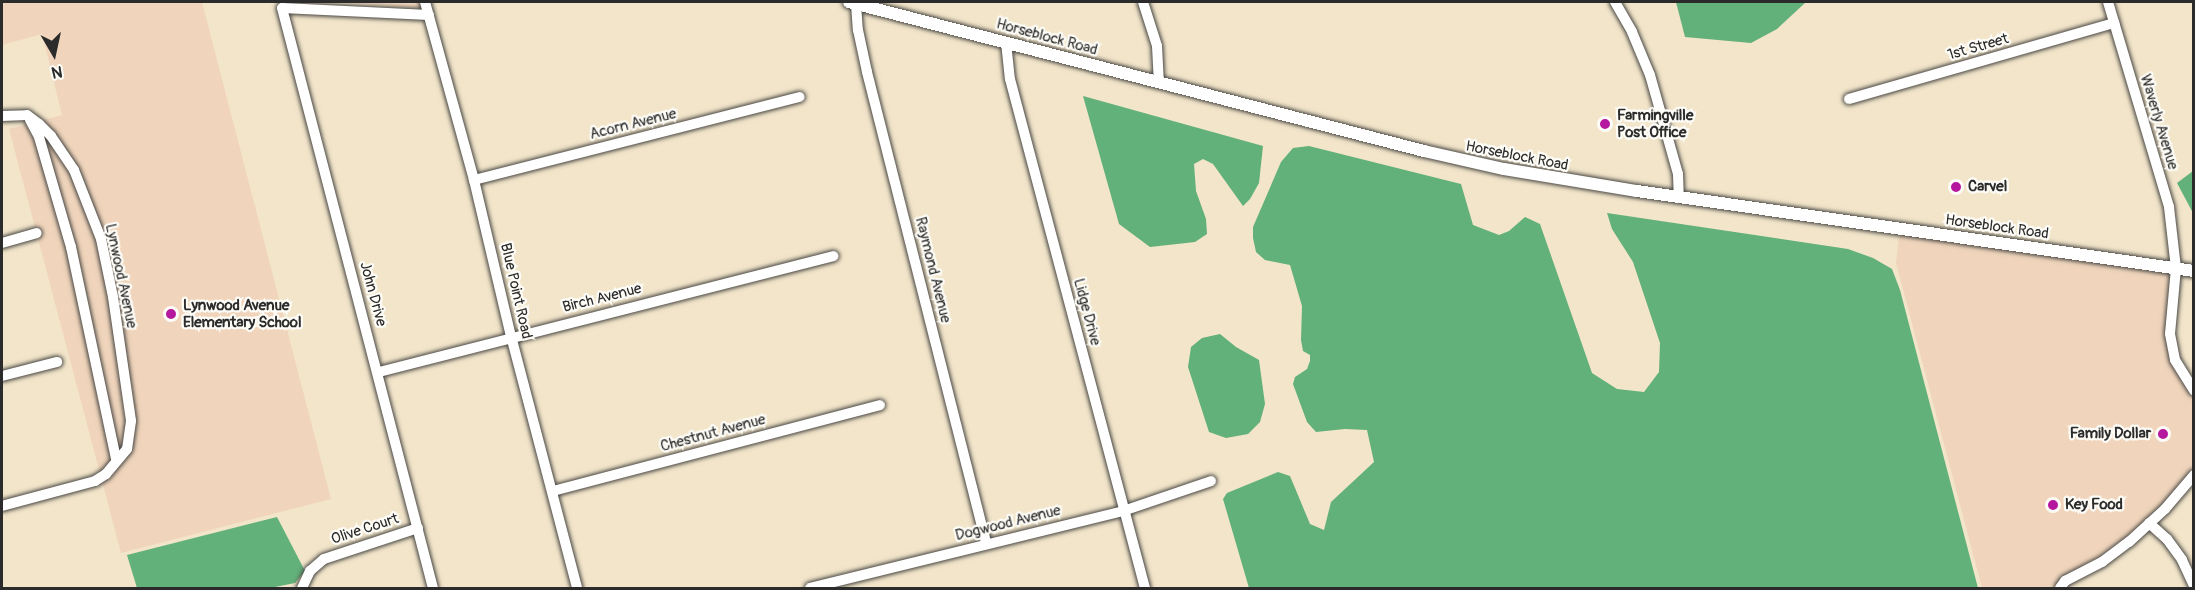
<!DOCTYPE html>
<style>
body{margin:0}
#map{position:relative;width:2195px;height:590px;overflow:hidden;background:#f2e5ca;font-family:Pangolin,sans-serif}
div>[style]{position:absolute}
.built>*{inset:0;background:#f0d5bc}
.forest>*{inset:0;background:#62b07a}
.roads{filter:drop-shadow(0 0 2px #494743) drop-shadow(0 0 2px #494743)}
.minor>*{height:10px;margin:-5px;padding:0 5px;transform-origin:5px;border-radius:5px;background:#fff}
.major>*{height:12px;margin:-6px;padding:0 6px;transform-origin:6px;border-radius:6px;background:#fff}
.dots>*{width:16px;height:16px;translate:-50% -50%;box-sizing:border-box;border:3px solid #fdfcf7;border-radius:50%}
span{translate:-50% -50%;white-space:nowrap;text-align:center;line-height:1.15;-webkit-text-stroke:4.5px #fdfcf7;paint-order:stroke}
.street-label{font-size:15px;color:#2b2b2b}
.poi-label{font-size:15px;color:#2b2b2b;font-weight:700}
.left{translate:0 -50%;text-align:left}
.right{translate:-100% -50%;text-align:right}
.frame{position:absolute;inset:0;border:3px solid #2b2b2b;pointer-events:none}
.north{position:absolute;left:24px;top:24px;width:60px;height:60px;-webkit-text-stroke:4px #fdfcf7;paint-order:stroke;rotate:171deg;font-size:16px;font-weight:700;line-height:24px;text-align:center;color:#2b2b2b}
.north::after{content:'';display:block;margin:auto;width:21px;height:27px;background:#2b2b2b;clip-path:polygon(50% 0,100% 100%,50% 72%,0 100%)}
</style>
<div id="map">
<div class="built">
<i style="clip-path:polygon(2px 2px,202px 2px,331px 499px,121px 553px,9px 129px,62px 115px,42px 34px,2px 45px)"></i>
<i style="clip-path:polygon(335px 2px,421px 2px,422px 8px)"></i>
<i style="clip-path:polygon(1900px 228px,2176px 268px,2170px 334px,2175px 360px,2193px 391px,2193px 475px,2165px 509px,2060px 588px,1982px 588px,1896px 263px)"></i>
</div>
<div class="forest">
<i style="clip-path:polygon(1676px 2px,1806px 2px,1777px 29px,1751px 43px,1685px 37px)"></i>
<i style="clip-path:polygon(1083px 96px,1263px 146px,1259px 183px,1250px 199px,1243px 206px,1213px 164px,1203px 159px,1194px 164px,1196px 191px,1206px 219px,1207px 234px,1195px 242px,1150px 247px,1119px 224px)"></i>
<i style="clip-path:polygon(1309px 146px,1461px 184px,1473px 225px,1499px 235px,1509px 231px,1525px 217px,1540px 224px,1592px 373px,1617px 389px,1644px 392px,1659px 372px,1660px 343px,1633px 262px,1612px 229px,1607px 213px,1848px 249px,1873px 258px,1892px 269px,1900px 290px,1978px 588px,1249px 588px,1223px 499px,1227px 493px,1278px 472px,1290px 476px,1310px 524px,1324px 530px,1331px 502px,1374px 462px,1367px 430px,1345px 429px,1316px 432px,1307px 422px,1293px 384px,1295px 377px,1307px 369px,1310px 361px,1310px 355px,1303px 351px,1301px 340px,1302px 306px,1290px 265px,1265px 260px,1256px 252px,1253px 238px,1253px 227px,1281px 162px,1293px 148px)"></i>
<i style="clip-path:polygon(2193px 171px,2193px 213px,2177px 183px)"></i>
<i style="clip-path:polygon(1220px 334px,1236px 347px,1259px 360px,1265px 404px,1260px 422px,1248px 434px,1226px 438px,1209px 432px,1188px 367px,1191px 347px,1202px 338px)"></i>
<i style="clip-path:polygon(277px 517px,305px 571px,295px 583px,270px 588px,137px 588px,127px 555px)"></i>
</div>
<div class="roads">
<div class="minor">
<i style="left:425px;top:2px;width:185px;rotate:74.6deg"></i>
<i style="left:474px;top:180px;width:160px;rotate:76.7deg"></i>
<i style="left:511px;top:336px;width:260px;rotate:75.3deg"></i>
<i style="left:1143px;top:2px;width:46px;rotate:72.3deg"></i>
<i style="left:1157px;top:46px;width:36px;rotate:87deg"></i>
<i style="left:1615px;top:2px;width:34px;rotate:60deg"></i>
<i style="left:1632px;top:32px;width:47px;rotate:67.3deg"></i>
<i style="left:1650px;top:75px;width:103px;rotate:74.2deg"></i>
<i style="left:1678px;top:174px;width:23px;rotate:88deg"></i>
<i style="left:2108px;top:2px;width:214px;rotate:73.4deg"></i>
<i style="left:2169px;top:207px;width:61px;rotate:83.5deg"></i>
<i style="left:2176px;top:268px;width:66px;rotate:95.2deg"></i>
<i style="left:2170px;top:334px;width:26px;rotate:79deg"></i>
<i style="left:2175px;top:360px;width:36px;rotate:58deg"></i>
<i style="left:856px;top:4px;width:26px;rotate:86deg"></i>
<i style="left:858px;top:30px;width:43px;rotate:77.9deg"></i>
<i style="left:867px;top:72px;width:486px;rotate:75.8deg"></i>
<i style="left:429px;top:15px;width:147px;rotate:-177.3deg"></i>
<i style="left:282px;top:8px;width:599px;rotate:75.41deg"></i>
<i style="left:1006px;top:42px;width:37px;rotate:84deg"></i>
<i style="left:1010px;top:79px;width:527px;rotate:75.15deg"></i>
<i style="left:1849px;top:99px;width:276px;rotate:-16deg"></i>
<i style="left:2px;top:116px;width:25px;rotate:-2deg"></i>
<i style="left:27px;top:115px;width:15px;rotate:37deg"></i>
<i style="left:39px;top:124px;width:17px;rotate:45deg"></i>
<i style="left:51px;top:136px;width:41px;rotate:55.9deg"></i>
<i style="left:74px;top:170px;width:74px;rotate:68.6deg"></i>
<i style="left:101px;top:239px;width:59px;rotate:78.3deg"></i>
<i style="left:113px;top:297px;width:125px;rotate:81.7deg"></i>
<i style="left:131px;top:421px;width:28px;rotate:98deg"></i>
<i style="left:127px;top:449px;width:33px;rotate:130deg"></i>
<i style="left:106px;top:474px;width:13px;rotate:148deg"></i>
<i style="left:95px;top:481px;width:96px;rotate:165deg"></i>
<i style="left:30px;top:120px;width:19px;rotate:62deg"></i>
<i style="left:39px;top:137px;width:115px;rotate:73.8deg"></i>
<i style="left:71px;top:247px;width:217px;rotate:78deg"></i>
<i style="left:474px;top:180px;width:336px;rotate:-14.3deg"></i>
<i style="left:2px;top:243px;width:36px;rotate:-16deg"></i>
<i style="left:379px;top:372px;width:469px;rotate:-14.3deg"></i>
<i style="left:2px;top:376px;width:57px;rotate:-14.3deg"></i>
<i style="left:553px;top:491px;width:338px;rotate:-14.7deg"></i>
<i style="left:2149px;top:523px;width:24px;rotate:42deg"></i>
<i style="left:2167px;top:539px;width:26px;rotate:54deg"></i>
<i style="left:2182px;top:560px;width:29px;rotate:65deg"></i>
<i style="left:302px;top:588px;width:19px;rotate:-65deg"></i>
<i style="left:310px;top:571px;width:18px;rotate:-41deg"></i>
<i style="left:324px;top:559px;width:99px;rotate:-18.3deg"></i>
<i style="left:810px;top:588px;width:322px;rotate:-13.8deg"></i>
<i style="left:1123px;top:511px;width:93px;rotate:-18.8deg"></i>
<i style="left:2060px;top:588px;width:9px;rotate:-54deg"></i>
<i style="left:2065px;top:581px;width:42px;rotate:-27.2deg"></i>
<i style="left:2102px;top:562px;width:34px;rotate:-37deg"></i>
<i style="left:2129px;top:542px;width:49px;rotate:-42.5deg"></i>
<i style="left:2165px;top:509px;width:45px;rotate:-49.5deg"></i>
</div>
<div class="major">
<i style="left:849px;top:2px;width:594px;rotate:14.53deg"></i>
<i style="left:1424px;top:151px;width:82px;rotate:12.7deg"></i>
<i style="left:1504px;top:169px;width:135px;rotate:9.4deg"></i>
<i style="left:1637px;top:191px;width:563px;rotate:8.17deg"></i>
</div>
</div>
<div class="dots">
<i style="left:1605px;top:124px;background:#b5179e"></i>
<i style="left:1956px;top:187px;background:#b5179e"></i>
<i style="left:171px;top:314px;background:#b5179e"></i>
<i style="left:2163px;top:434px;background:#b5179e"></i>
<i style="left:2053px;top:505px;background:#b5179e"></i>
</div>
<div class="street-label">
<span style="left:1047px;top:37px;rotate:15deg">Horseblock Road</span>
<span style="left:1978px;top:47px;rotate:-16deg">1st Street</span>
<span style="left:2159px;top:122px;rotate:73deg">Waverly Avenue</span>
<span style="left:633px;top:124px;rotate:-14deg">Acorn Avenue</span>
<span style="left:1517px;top:156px;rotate:11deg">Horseblock Road</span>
<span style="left:1997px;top:227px;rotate:8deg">Horseblock Road</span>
<span style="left:933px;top:270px;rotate:76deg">Raymond Avenue</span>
<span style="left:121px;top:276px;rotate:78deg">Lynwood Avenue</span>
<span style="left:516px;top:291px;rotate:77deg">Blue Point Road</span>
<span style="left:373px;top:294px;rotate:75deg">John Drive</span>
<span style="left:602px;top:298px;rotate:-14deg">Birch Avenue</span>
<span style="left:1087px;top:312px;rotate:75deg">Lidge Drive</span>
<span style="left:713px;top:433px;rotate:-15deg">Chestnut Avenue</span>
<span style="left:1008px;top:523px;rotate:-14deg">Dogwood Avenue</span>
<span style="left:365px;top:529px;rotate:-18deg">Olive Court</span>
</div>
<div class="poi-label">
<span class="left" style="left:1617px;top:124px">Farmingville<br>Post Office</span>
<span class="left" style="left:1968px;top:187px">Carvel</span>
<span class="left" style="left:183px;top:314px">Lynwood Avenue<br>Elementary School</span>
<span class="right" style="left:2151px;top:434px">Family Dollar</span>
<span class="left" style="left:2065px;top:505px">Key Food</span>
</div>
<div class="frame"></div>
<div class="north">N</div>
</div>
